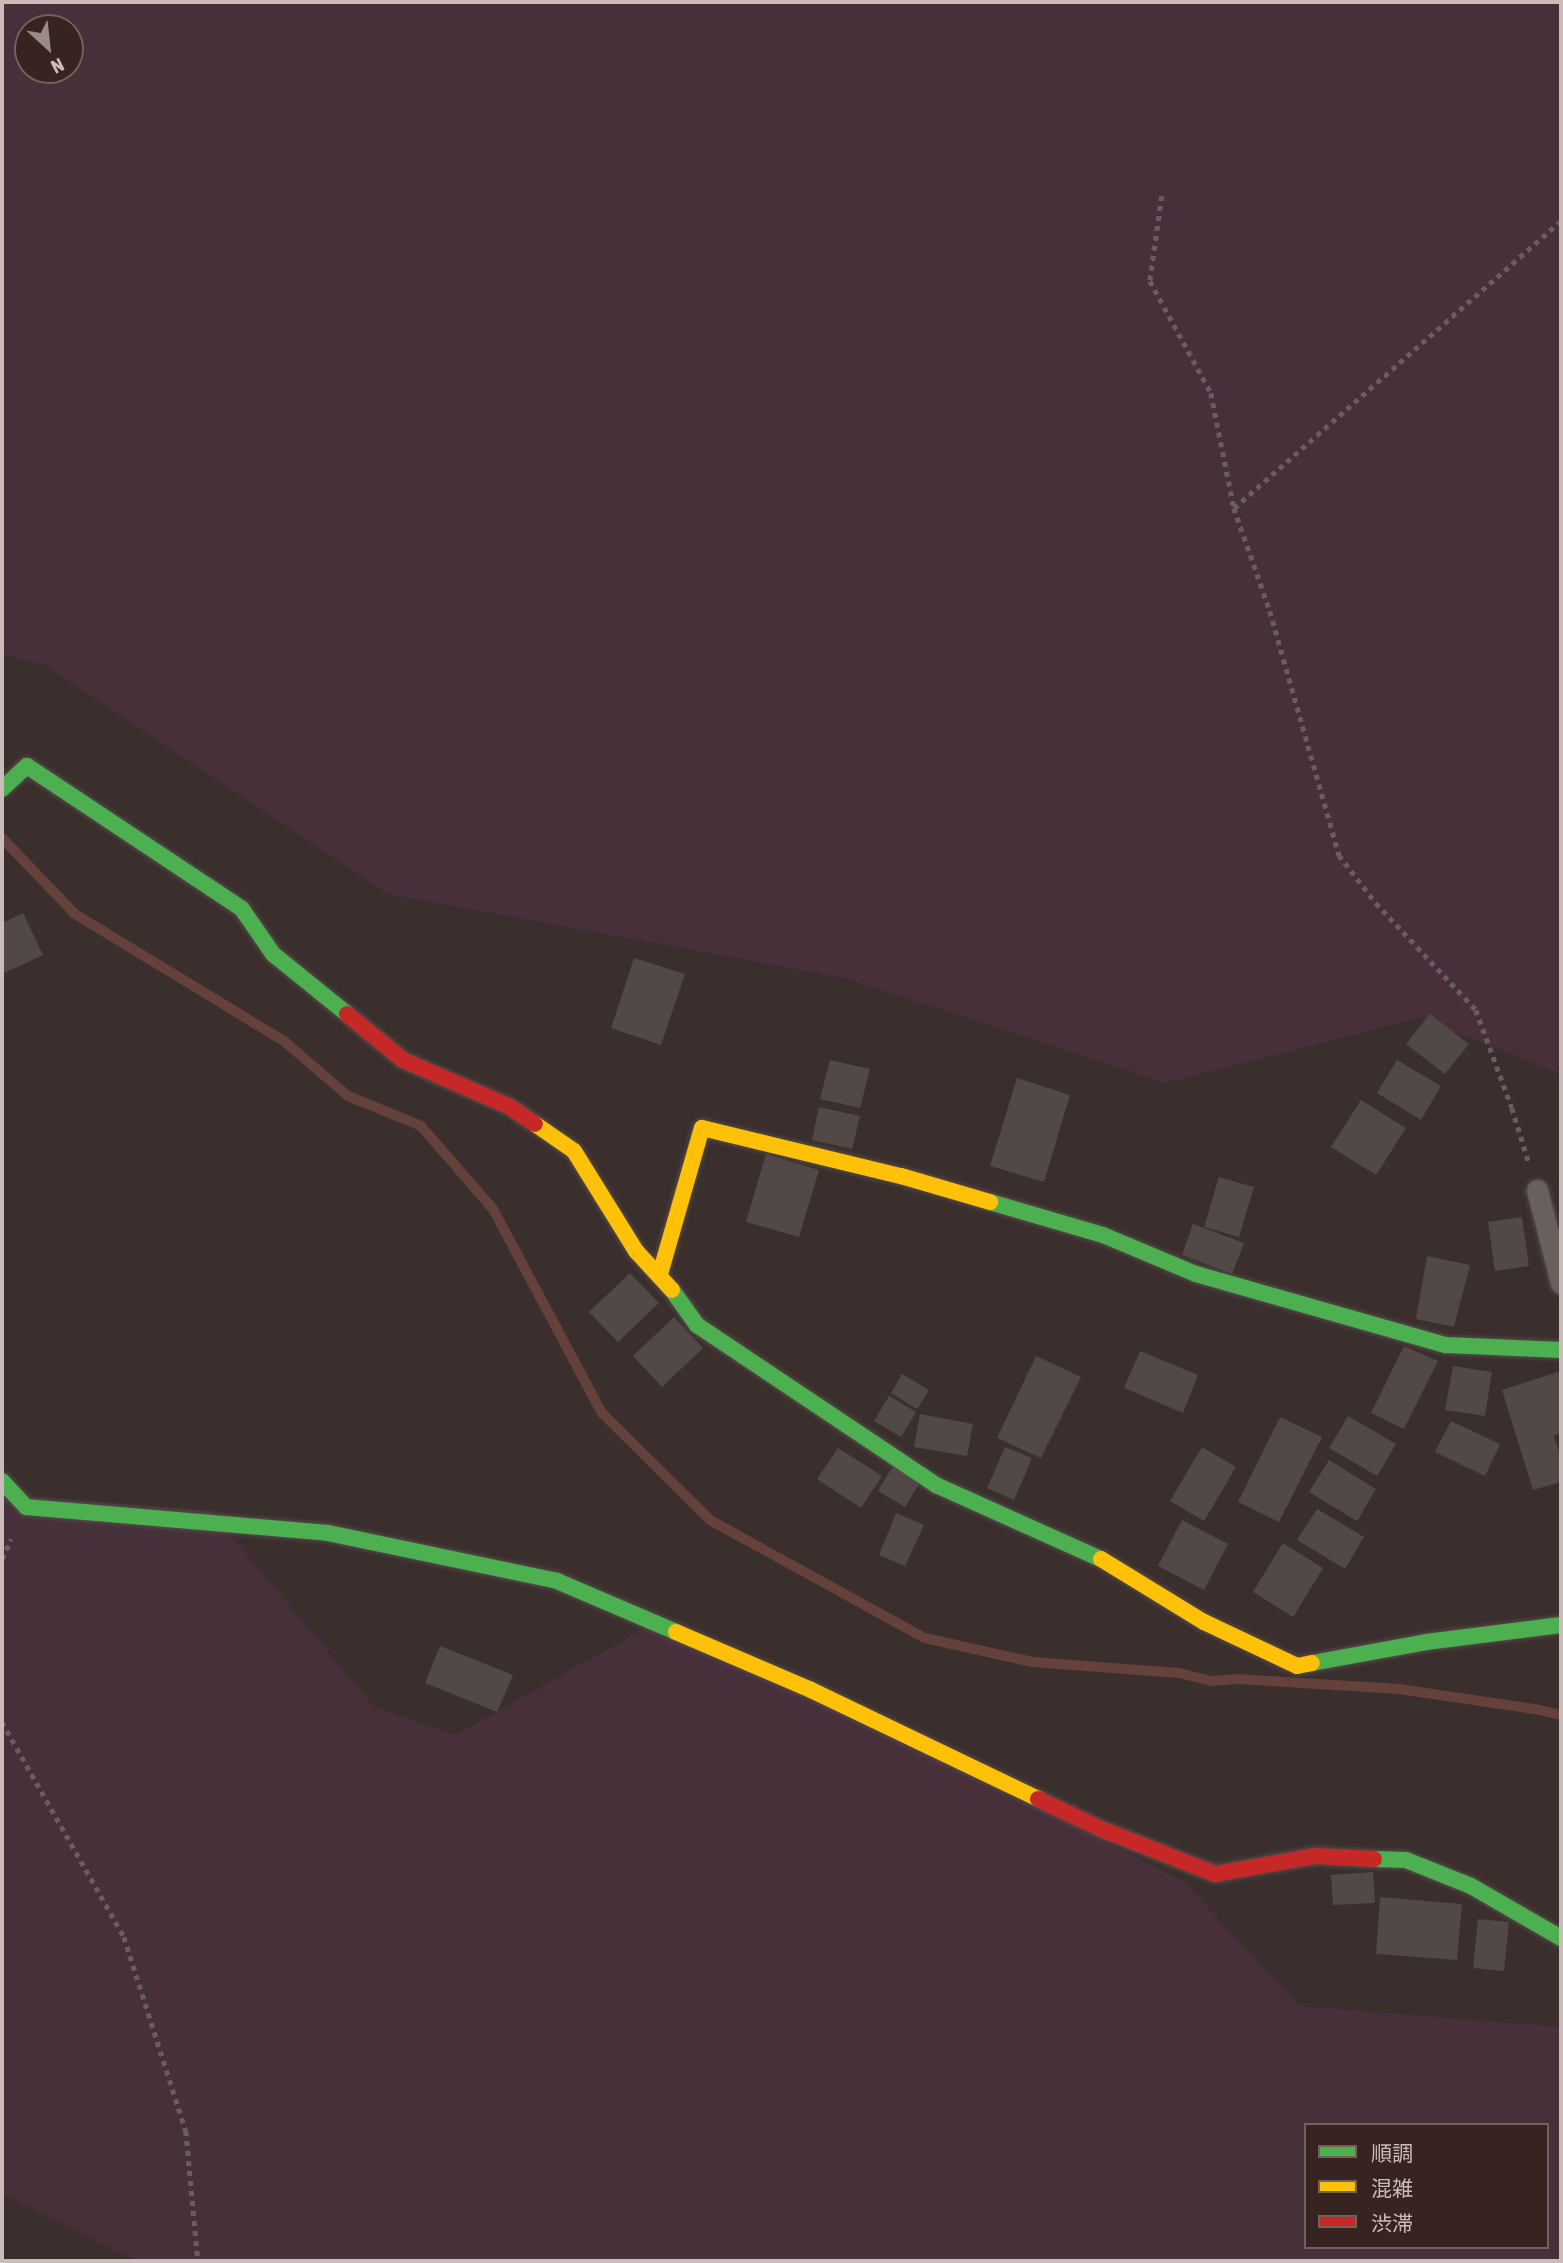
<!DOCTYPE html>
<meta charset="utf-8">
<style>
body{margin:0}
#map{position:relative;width:1563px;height:2263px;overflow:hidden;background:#3b2f2d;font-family:"Asap Condensed","Noto Sans JP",sans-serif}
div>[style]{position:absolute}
.green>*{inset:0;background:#48303a}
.stream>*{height:10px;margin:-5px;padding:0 5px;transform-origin:5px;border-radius:5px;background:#64413b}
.building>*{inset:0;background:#524846}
.path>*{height:4.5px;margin-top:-2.25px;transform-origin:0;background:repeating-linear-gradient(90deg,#685e5e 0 5px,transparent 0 10px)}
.roads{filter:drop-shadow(0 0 2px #544b4a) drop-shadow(0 0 2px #544b4a)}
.lane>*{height:21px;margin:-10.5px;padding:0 10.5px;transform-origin:10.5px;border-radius:10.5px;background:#69605e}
.fast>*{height:16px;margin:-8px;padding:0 8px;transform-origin:8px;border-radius:8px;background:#4caf50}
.slow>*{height:16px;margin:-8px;padding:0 8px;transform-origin:8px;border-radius:8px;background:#ffc107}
.jam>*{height:16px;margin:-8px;padding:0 8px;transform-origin:8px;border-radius:8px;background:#c62828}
span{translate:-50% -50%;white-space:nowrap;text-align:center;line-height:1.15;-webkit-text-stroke:5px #372420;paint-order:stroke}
.frame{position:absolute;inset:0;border:4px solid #cbbcb9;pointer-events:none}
.legend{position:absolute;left:1304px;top:2123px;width:245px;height:126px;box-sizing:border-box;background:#372420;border:2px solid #72615d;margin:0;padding:9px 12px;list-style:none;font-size:21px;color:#cbbcb9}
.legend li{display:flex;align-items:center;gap:14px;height:35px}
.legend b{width:35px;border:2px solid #72615d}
.north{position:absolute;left:14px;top:14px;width:70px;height:70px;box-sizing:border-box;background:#372420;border:2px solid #72615d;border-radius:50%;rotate:153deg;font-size:19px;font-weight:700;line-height:28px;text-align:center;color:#cbbcb9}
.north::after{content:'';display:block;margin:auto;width:24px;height:32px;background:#998b88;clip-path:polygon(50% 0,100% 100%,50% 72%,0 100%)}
</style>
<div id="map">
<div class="green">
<i style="clip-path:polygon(evenodd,2px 2px,1561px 2px,1561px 1074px,1419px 1018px,1165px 1083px,845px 978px,388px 894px,45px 665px,2px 654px,2px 2px,28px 28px,70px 28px,70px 70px,28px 70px,28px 28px)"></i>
<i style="clip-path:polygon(evenodd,2px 1495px,210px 1511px,375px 1708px,455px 1735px,660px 1620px,1183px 1881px,1299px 2006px,1561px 2027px,1561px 2261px,137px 2261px,2px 2193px,2px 1495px,1306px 2125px,1547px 2125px,1547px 2247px,1306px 2247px,1306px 2125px)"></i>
</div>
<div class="stream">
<i style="left:2px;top:838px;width:105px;rotate:46.2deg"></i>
<i style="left:75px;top:914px;width:245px;rotate:31.3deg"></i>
<i style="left:284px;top:1041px;width:84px;rotate:40.7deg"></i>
<i style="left:348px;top:1096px;width:79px;rotate:22.3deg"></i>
<i style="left:421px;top:1126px;width:110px;rotate:49.1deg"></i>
<i style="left:493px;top:1209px;width:231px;rotate:61.9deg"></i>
<i style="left:602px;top:1413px;width:152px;rotate:44.7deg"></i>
<i style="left:710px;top:1520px;width:245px;rotate:28.8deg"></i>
<i style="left:925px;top:1638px;width:110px;rotate:12.6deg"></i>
<i style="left:1032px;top:1662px;width:147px;rotate:4.3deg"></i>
<i style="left:1179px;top:1673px;width:33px;rotate:14deg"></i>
<i style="left:1211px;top:1681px;width:27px;rotate:-4deg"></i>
<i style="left:1238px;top:1679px;width:161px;rotate:3.6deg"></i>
<i style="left:1399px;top:1689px;width:137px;rotate:8.4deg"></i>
<i style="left:1535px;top:1709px;width:27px;rotate:13deg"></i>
</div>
<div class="building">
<i style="clip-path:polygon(23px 913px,43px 955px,2px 974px,2px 923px)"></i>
<i style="clip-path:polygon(634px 958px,685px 974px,661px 1045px,611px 1028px)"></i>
<i style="clip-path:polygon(1430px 1014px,1469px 1044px,1445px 1074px,1406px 1044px)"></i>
<i style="clip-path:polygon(830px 1060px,870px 1069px,860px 1108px,820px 1099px)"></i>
<i style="clip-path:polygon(1397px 1060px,1441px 1086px,1421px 1120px,1377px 1093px)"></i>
<i style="clip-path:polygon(1017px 1078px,1070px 1095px,1044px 1182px,990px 1166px)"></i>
<i style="clip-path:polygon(1361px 1100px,1406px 1128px,1376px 1175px,1331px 1147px)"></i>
<i style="clip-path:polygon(819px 1107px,860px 1116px,852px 1149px,812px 1140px)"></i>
<i style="clip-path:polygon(766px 1154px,819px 1170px,799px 1237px,746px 1222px)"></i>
<i style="clip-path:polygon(1219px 1177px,1254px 1187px,1239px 1237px,1204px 1227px)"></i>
<i style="clip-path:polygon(1522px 1217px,1529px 1266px,1495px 1271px,1488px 1222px)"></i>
<i style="clip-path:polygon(1193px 1224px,1244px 1243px,1232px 1274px,1182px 1255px)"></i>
<i style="clip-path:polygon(1427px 1256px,1470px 1265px,1454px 1327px,1416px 1319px)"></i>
<i style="clip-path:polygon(630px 1273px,659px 1303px,618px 1342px,589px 1312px)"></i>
<i style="clip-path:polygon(674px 1317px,703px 1348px,662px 1387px,633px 1356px)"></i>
<i style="clip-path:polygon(1404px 1346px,1438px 1361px,1404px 1429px,1371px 1413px)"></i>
<i style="clip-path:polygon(1140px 1351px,1198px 1375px,1183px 1413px,1124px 1388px)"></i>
<i style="clip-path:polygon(1036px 1356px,1081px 1377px,1041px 1458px,997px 1438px)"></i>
<i style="clip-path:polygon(1453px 1366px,1492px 1372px,1485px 1416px,1445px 1410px)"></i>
<i style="clip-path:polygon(1561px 1371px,1561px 1433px,1554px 1436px,1561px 1458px,1561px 1482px,1533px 1490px,1502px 1390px)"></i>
<i style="clip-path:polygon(902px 1374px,929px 1390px,917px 1409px,891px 1393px)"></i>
<i style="clip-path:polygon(889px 1396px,916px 1412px,901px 1437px,874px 1421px)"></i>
<i style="clip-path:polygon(920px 1414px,973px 1424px,967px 1456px,914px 1447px)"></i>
<i style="clip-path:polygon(1348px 1416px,1396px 1444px,1377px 1476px,1329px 1448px)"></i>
<i style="clip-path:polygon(1280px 1417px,1322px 1437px,1279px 1522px,1238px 1502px)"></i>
<i style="clip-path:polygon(1451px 1421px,1500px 1444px,1485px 1476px,1435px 1452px)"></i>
<i style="clip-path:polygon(1005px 1447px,1032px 1458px,1014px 1500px,987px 1488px)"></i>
<i style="clip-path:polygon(1202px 1447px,1236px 1467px,1204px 1521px,1170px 1501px)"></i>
<i style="clip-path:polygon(838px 1448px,882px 1476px,861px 1508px,817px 1479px)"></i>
<i style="clip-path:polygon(1329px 1460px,1376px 1489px,1357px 1521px,1309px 1492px)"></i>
<i style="clip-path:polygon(893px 1466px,920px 1482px,905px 1507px,878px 1491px)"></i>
<i style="clip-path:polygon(1317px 1509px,1364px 1537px,1345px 1569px,1297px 1540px)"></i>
<i style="clip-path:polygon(896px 1513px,924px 1525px,905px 1566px,879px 1555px)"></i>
<i style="clip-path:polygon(1182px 1520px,1228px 1544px,1204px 1590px,1158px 1566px)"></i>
<i style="clip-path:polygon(1283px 1543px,1323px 1568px,1293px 1617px,1253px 1592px)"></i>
<i style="clip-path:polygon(440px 1646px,513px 1675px,497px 1712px,425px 1683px)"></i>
<i style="clip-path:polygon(1373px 1872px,1375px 1903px,1333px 1905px,1331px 1875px)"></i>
<i style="clip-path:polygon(1380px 1897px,1462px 1904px,1457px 1960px,1376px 1954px)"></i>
<i style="clip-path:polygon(1478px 1919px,1509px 1922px,1504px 1971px,1473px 1968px)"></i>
</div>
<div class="path">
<i style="left:1162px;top:196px;width:86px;rotate:98deg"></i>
<i style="left:1150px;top:281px;width:128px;rotate:61.4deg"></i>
<i style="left:1211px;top:393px;width:117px;rotate:78.7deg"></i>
<i style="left:1234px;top:508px;width:109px;rotate:70.7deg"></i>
<i style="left:1270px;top:611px;width:254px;rotate:74.2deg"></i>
<i style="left:1339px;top:855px;width:61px;rotate:52.4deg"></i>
<i style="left:1376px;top:903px;width:146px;rotate:46.9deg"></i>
<i style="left:1476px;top:1010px;width:104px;rotate:69.8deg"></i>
<i style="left:1512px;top:1108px;width:58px;rotate:72.8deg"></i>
<i style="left:1234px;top:508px;width:435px;rotate:-41.3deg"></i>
<i style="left:2px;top:1559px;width:22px;rotate:-66deg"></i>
<i style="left:2px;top:1722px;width:247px;rotate:60.4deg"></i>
<i style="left:124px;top:1937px;width:204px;rotate:72.3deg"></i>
<i style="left:186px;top:2131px;width:131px;rotate:84.7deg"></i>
</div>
<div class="roads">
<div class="lane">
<i style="left:1537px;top:1190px;width:96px;rotate:75.5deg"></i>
</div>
<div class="fast">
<i style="left:2px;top:789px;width:34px;rotate:-43deg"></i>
<i style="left:27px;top:766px;width:258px;rotate:33.6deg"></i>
<i style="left:242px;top:909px;width:55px;rotate:55.4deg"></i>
<i style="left:273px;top:954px;width:95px;rotate:39deg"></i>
<i style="left:990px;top:1202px;width:118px;rotate:16.3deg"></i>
<i style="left:1103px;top:1235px;width:101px;rotate:22.8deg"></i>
<i style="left:1196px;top:1274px;width:260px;rotate:15.9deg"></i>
<i style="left:1446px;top:1345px;width:115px;rotate:2.5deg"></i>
<i style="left:672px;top:1290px;width:43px;rotate:54.5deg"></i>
<i style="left:697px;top:1325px;width:288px;rotate:33.8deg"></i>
<i style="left:936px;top:1485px;width:181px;rotate:24.2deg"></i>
<i style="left:2px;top:1481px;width:35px;rotate:47deg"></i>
<i style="left:26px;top:1507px;width:303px;rotate:4.9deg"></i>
<i style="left:328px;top:1533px;width:234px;rotate:11.8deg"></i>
<i style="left:557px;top:1581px;width:129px;rotate:23.2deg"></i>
<i style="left:1312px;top:1663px;width:116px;rotate:-10.4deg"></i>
<i style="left:1426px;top:1642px;width:136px;rotate:-7.2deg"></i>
<i style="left:1374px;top:1859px;width:32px;rotate:2deg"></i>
<i style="left:1406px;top:1860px;width:70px;rotate:21.8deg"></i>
<i style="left:1471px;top:1886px;width:104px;rotate:30deg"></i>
</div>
<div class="slow">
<i style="left:535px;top:1124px;width:47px;rotate:34.7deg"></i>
<i style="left:574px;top:1151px;width:118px;rotate:58.2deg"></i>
<i style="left:636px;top:1251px;width:53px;rotate:47.3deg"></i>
<i style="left:660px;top:1274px;width:152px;rotate:-74deg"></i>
<i style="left:702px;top:1128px;width:205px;rotate:13.6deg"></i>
<i style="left:901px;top:1176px;width:93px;rotate:16.3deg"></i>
<i style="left:1101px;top:1559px;width:121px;rotate:31.5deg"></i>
<i style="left:1204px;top:1622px;width:103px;rotate:25.3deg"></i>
<i style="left:1297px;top:1666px;width:15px;rotate:-11deg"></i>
<i style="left:676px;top:1632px;width:147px;rotate:23.2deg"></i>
<i style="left:811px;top:1690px;width:252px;rotate:25.6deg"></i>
</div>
<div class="jam">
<i style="left:347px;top:1014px;width:72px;rotate:39.4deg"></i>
<i style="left:403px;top:1060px;width:117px;rotate:23.7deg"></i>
<i style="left:510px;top:1107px;width:30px;rotate:34deg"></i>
<i style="left:1038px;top:1799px;width:70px;rotate:25.5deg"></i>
<i style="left:1101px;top:1829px;width:123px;rotate:21.5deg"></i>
<i style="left:1215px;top:1874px;width:102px;rotate:-10.2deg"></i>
<i style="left:1315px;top:1856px;width:59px;rotate:2.9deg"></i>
</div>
</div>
<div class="frame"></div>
<ul class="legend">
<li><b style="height:9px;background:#4caf50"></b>順調</li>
<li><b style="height:9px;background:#ffc107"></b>混雑</li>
<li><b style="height:9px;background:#c62828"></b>渋滞</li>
</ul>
<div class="north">N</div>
</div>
